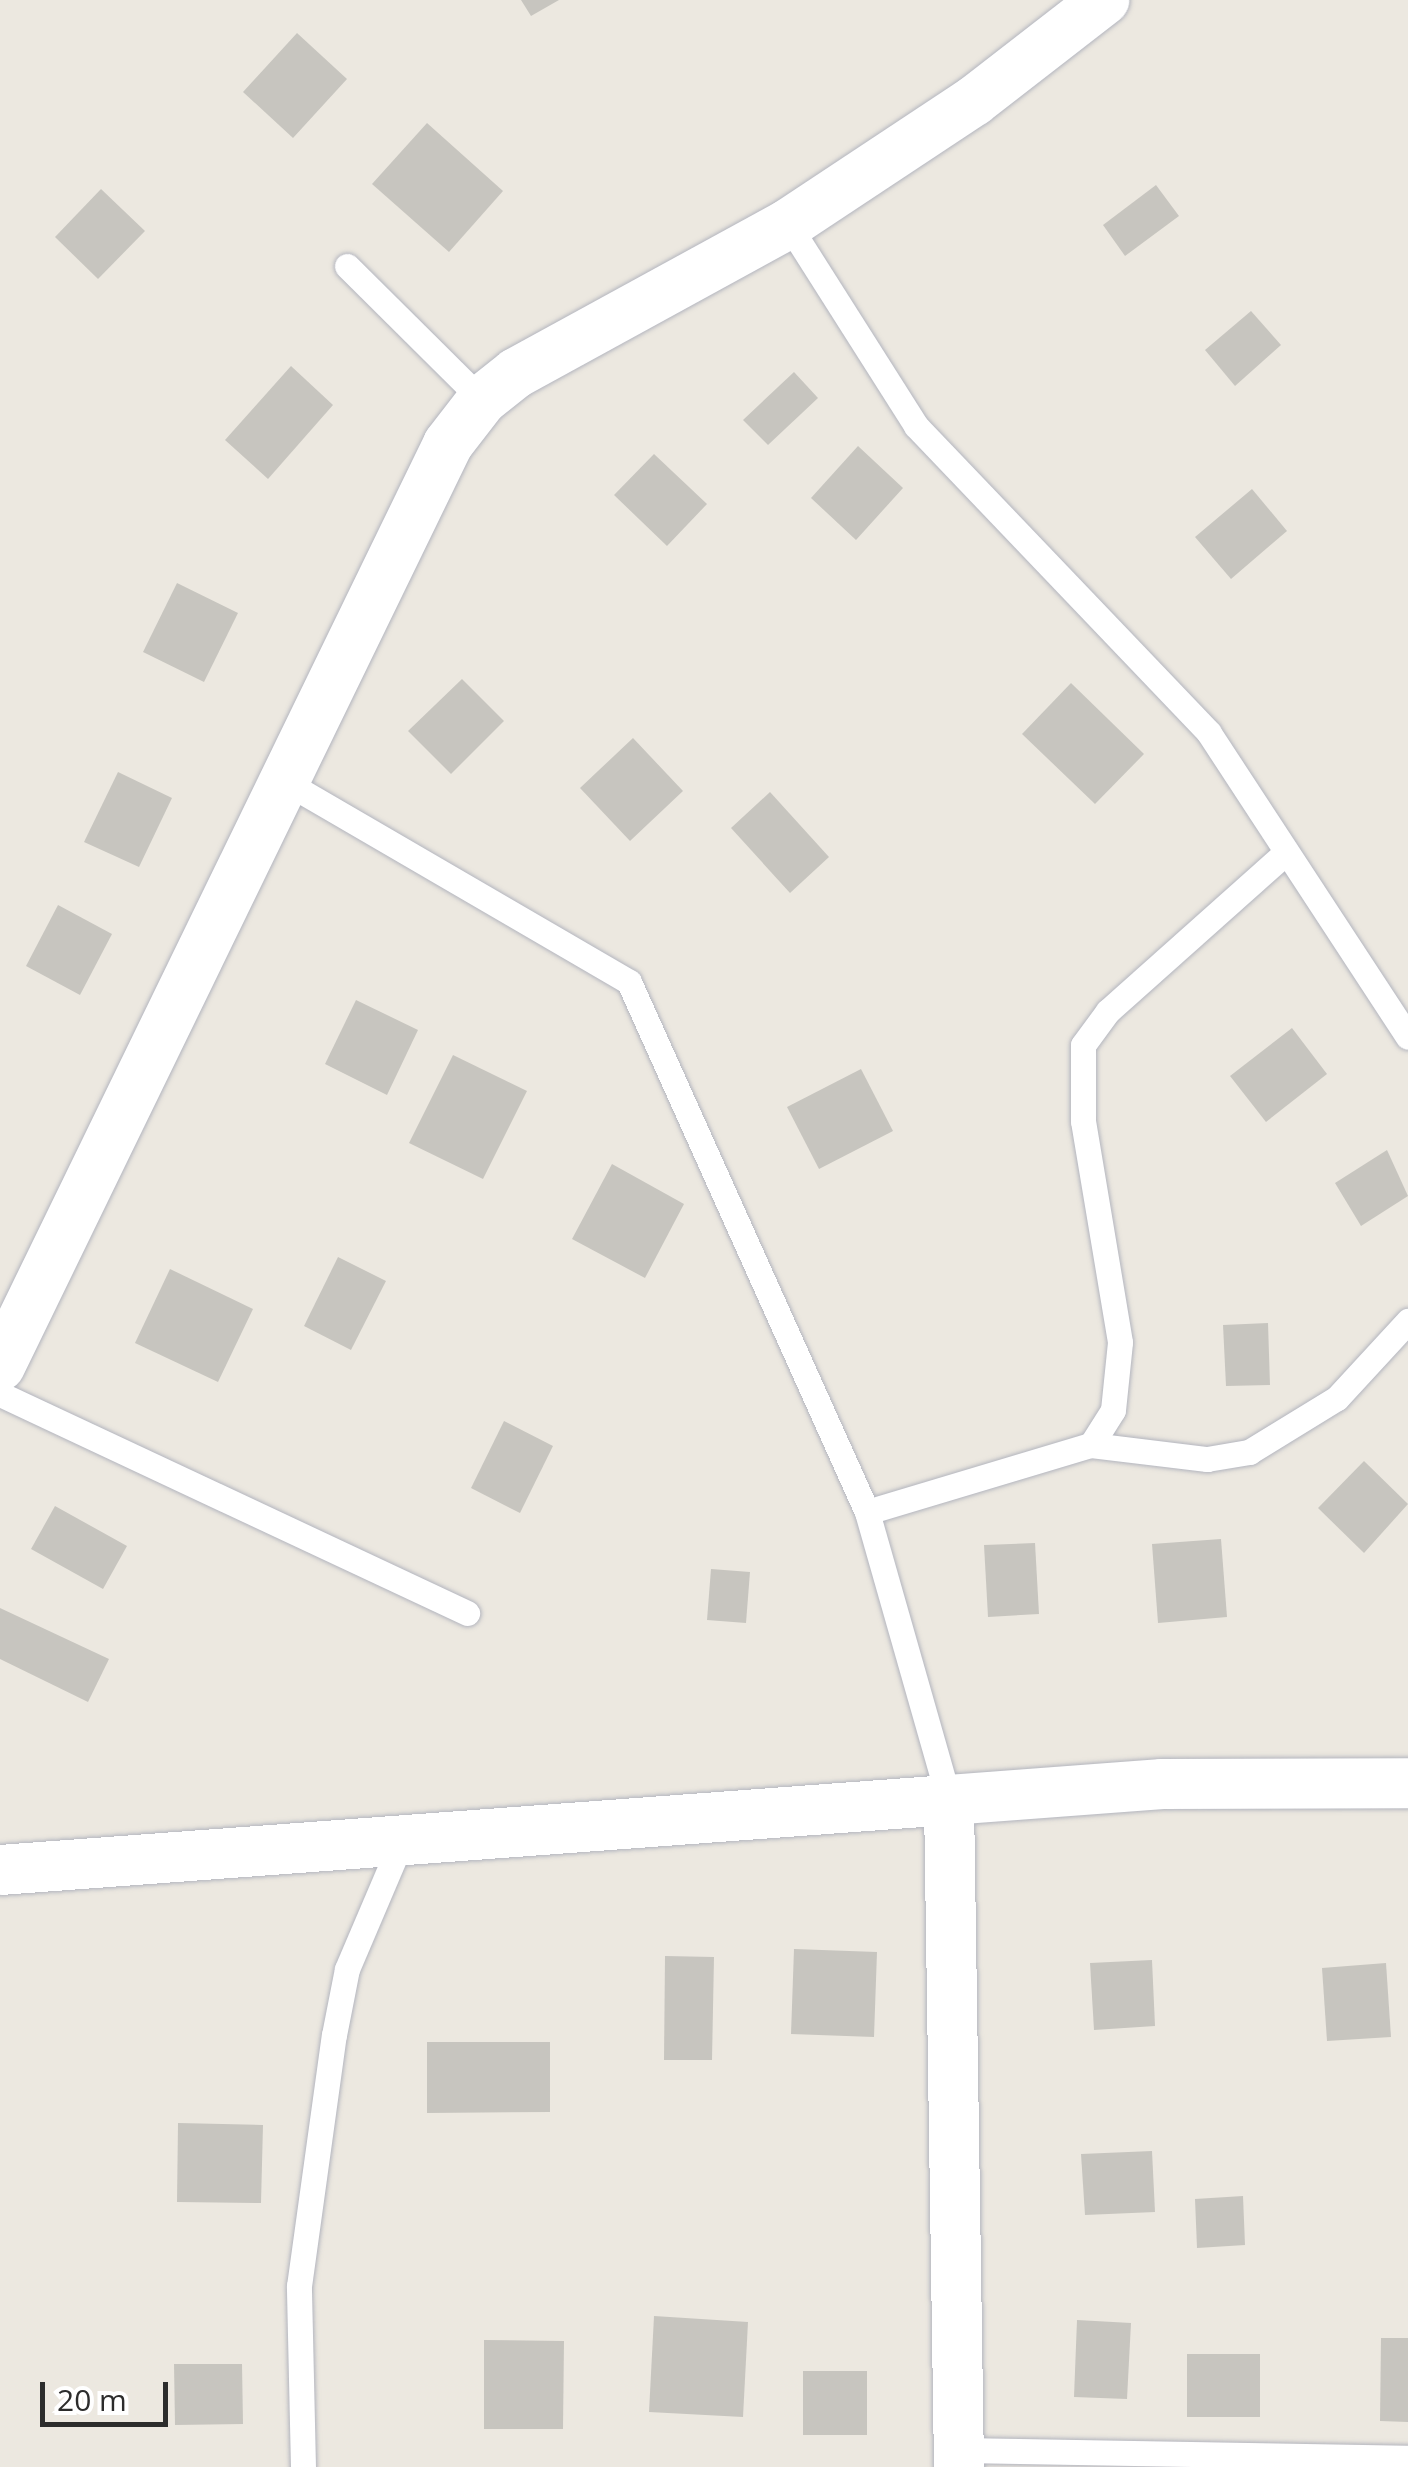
<!DOCTYPE html>
<style>
body{margin:0}
#map{position:relative;width:1408px;height:2467px;overflow:hidden;background:#ece8e0;font-family:"Open Sans",sans-serif}
div>[style]{position:absolute}
.building>*{inset:0;background:#c7c5bf}
.roads{filter:drop-shadow(0 0 2px #b3b5be) drop-shadow(0 0 2px #b3b5be)}
.lane>*{height:25px;margin:-12.5px;padding:0 12.5px;transform-origin:12.5px;border-radius:12.5px;background:#fff}
.street>*{height:50px;margin:-25px;padding:0 25px;transform-origin:25px;border-radius:25px;background:#fff}
span{translate:-50% -50%;white-space:nowrap;text-align:center;line-height:1.15;-webkit-text-stroke:8px #fff;paint-order:stroke}
.scale{position:absolute;left:40px;top:2382px;width:128px;height:45px;box-sizing:border-box;border:5px solid #2c2c2c;border-top:0;padding-left:12px;font-size:30px;line-height:35px;white-space:nowrap;color:#2c2c2c;-webkit-text-stroke:8px #fff;paint-order:stroke}
</style>
<div id="map">
<div class="building">
<i style="clip-path:polygon(521px 0,559px 0,531px 16px)"></i>
<i style="clip-path:polygon(297px 33px,347px 79px,293px 138px,243px 92px)"></i>
<i style="clip-path:polygon(427px 123px,503px 191px,449px 252px,372px 184px)"></i>
<i style="clip-path:polygon(1156px 185px,1179px 216px,1125px 256px,1103px 225px)"></i>
<i style="clip-path:polygon(101px 189px,145px 231px,98px 279px,55px 237px)"></i>
<i style="clip-path:polygon(1251px 311px,1281px 345px,1235px 386px,1205px 350px)"></i>
<i style="clip-path:polygon(291px 366px,333px 405px,268px 479px,225px 440px)"></i>
<i style="clip-path:polygon(794px 372px,818px 398px,768px 445px,743px 420px)"></i>
<i style="clip-path:polygon(858px 446px,903px 488px,856px 540px,811px 498px)"></i>
<i style="clip-path:polygon(654px 454px,707px 504px,667px 546px,614px 495px)"></i>
<i style="clip-path:polygon(1252px 489px,1287px 531px,1231px 579px,1195px 537px)"></i>
<i style="clip-path:polygon(177px 583px,238px 613px,204px 682px,143px 652px)"></i>
<i style="clip-path:polygon(462px 679px,504px 721px,451px 774px,408px 731px)"></i>
<i style="clip-path:polygon(1071px 683px,1144px 754px,1095px 804px,1022px 734px)"></i>
<i style="clip-path:polygon(633px 738px,683px 791px,630px 841px,580px 788px)"></i>
<i style="clip-path:polygon(118px 772px,172px 798px,139px 867px,84px 842px)"></i>
<i style="clip-path:polygon(770px 792px,829px 857px,790px 893px,731px 828px)"></i>
<i style="clip-path:polygon(58px 905px,112px 934px,80px 995px,26px 966px)"></i>
<i style="clip-path:polygon(356px 1000px,418px 1030px,387px 1095px,325px 1064px)"></i>
<i style="clip-path:polygon(1292px 1028px,1327px 1074px,1266px 1122px,1230px 1076px)"></i>
<i style="clip-path:polygon(453px 1055px,527px 1091px,483px 1179px,409px 1143px)"></i>
<i style="clip-path:polygon(861px 1069px,893px 1131px,819px 1169px,787px 1107px)"></i>
<i style="clip-path:polygon(1387px 1150px,1408px 1196px,1361px 1226px,1335px 1183px)"></i>
<i style="clip-path:polygon(612px 1164px,684px 1204px,645px 1278px,572px 1239px)"></i>
<i style="clip-path:polygon(338px 1257px,386px 1281px,351px 1350px,304px 1326px)"></i>
<i style="clip-path:polygon(170px 1269px,253px 1309px,218px 1382px,135px 1343px)"></i>
<i style="clip-path:polygon(1268px 1323px,1270px 1385px,1226px 1386px,1223px 1325px)"></i>
<i style="clip-path:polygon(504px 1421px,553px 1446px,520px 1513px,471px 1488px)"></i>
<i style="clip-path:polygon(1364px 1461px,1408px 1504px,1364px 1553px,1318px 1508px)"></i>
<i style="clip-path:polygon(55px 1506px,127px 1546px,103px 1589px,31px 1549px)"></i>
<i style="clip-path:polygon(1221px 1539px,1227px 1617px,1158px 1623px,1152px 1544px)"></i>
<i style="clip-path:polygon(1035px 1543px,1039px 1614px,988px 1617px,984px 1545px)"></i>
<i style="clip-path:polygon(711px 1569px,750px 1572px,746px 1623px,707px 1620px)"></i>
<i style="clip-path:polygon(0 1608px,109px 1659px,88px 1702px,0 1659px)"></i>
<i style="clip-path:polygon(794px 1949px,877px 1952px,874px 2037px,791px 2034px)"></i>
<i style="clip-path:polygon(665px 1956px,714px 1957px,712px 2060px,664px 2060px)"></i>
<i style="clip-path:polygon(1152px 1960px,1155px 2026px,1094px 2030px,1090px 1963px)"></i>
<i style="clip-path:polygon(1386px 1963px,1391px 2037px,1327px 2041px,1322px 1968px)"></i>
<i style="clip-path:polygon(427px 2042px,550px 2042px,550px 2112px,427px 2113px)"></i>
<i style="clip-path:polygon(178px 2123px,263px 2125px,261px 2203px,177px 2202px)"></i>
<i style="clip-path:polygon(1152px 2151px,1155px 2212px,1085px 2215px,1081px 2154px)"></i>
<i style="clip-path:polygon(1243px 2196px,1245px 2245px,1197px 2248px,1195px 2199px)"></i>
<i style="clip-path:polygon(654px 2316px,748px 2322px,743px 2417px,649px 2412px)"></i>
<i style="clip-path:polygon(1077px 2320px,1131px 2323px,1127px 2399px,1074px 2397px)"></i>
<i style="clip-path:polygon(1381px 2338px,1408px 2338px,1408px 2422px,1380px 2421px)"></i>
<i style="clip-path:polygon(484px 2340px,564px 2341px,563px 2429px,484px 2429px)"></i>
<i style="clip-path:polygon(1187px 2354px,1260px 2354px,1260px 2417px,1187px 2417px)"></i>
<i style="clip-path:polygon(174px 2364px,242px 2364px,243px 2424px,175px 2425px)"></i>
<i style="clip-path:polygon(803px 2371px,867px 2371px,867px 2435px,803px 2435px)"></i>
</div>
<div class="roads">
<div class="lane">
<i style="left:788px;top:224px;width:239px;rotate:57.6deg"></i>
<i style="left:916px;top:426px;width:424px;rotate:46.3deg"></i>
<i style="left:1209px;top:733px;width:363px;rotate:56.8deg"></i>
<i style="left:347px;top:266px;width:190px;rotate:44.8deg"></i>
<i style="left:284px;top:781px;width:399px;rotate:30.2deg"></i>
<i style="left:629px;top:982px;width:581px;rotate:65.82deg"></i>
<i style="left:867px;top:1512px;width:299px;rotate:74.1deg"></i>
<i style="left:0;top:1394px;width:516px;rotate:25.12deg"></i>
<i style="left:1091px;top:1445px;width:41px;rotate:-57.8deg"></i>
<i style="left:1113px;top:1410px;width:68px;rotate:-84.1deg"></i>
<i style="left:1120px;top:1342px;width:224px;rotate:-99.5deg"></i>
<i style="left:1083px;top:1121px;width:76px;rotate:-90deg"></i>
<i style="left:1083px;top:1045px;width:42px;rotate:-53.7deg"></i>
<i style="left:1108px;top:1011px;width:236px;rotate:-41.7deg"></i>
<i style="left:867px;top:1512px;width:234px;rotate:-16.7deg"></i>
<i style="left:1091px;top:1445px;width:117px;rotate:6.9deg"></i>
<i style="left:1207px;top:1459px;width:43px;rotate:-9.5deg"></i>
<i style="left:1249px;top:1452px;width:103px;rotate:-31.5deg"></i>
<i style="left:1337px;top:1398px;width:105px;rotate:-47.3deg"></i>
<i style="left:960px;top:2450px;width:448px;rotate:1deg"></i>
<i style="left:303px;top:2467px;width:181px;rotate:-91.3deg"></i>
<i style="left:299px;top:2286px;width:253px;rotate:-82.1deg"></i>
<i style="left:334px;top:2035px;width:67px;rotate:-78.9deg"></i>
<i style="left:347px;top:1969px;width:133px;rotate:-66.9deg"></i>
</div>
<div class="street">
<i style="left:0;top:1366px;width:1025px;rotate:-64.08deg"></i>
<i style="left:448px;top:444px;width:56px;rotate:-52.3deg"></i>
<i style="left:482px;top:400px;width:43px;rotate:-38.5deg"></i>
<i style="left:516px;top:373px;width:310px;rotate:-28.7deg"></i>
<i style="left:788px;top:224px;width:223px;rotate:-33.5deg"></i>
<i style="left:974px;top:101px;width:165px;rotate:-37.8deg"></i>
<i style="left:0;top:1870px;width:952px;rotate:-4.22deg"></i>
<i style="left:959px;top:2467px;width:667px;rotate:-90.86deg"></i>
<i style="left:949px;top:1800px;width:214px;rotate:-4.3deg"></i>
<i style="left:1162px;top:1784px;width:246px;rotate:-0.2deg"></i>
</div>
</div>
<div class="scale">20 m</div>
</div>
